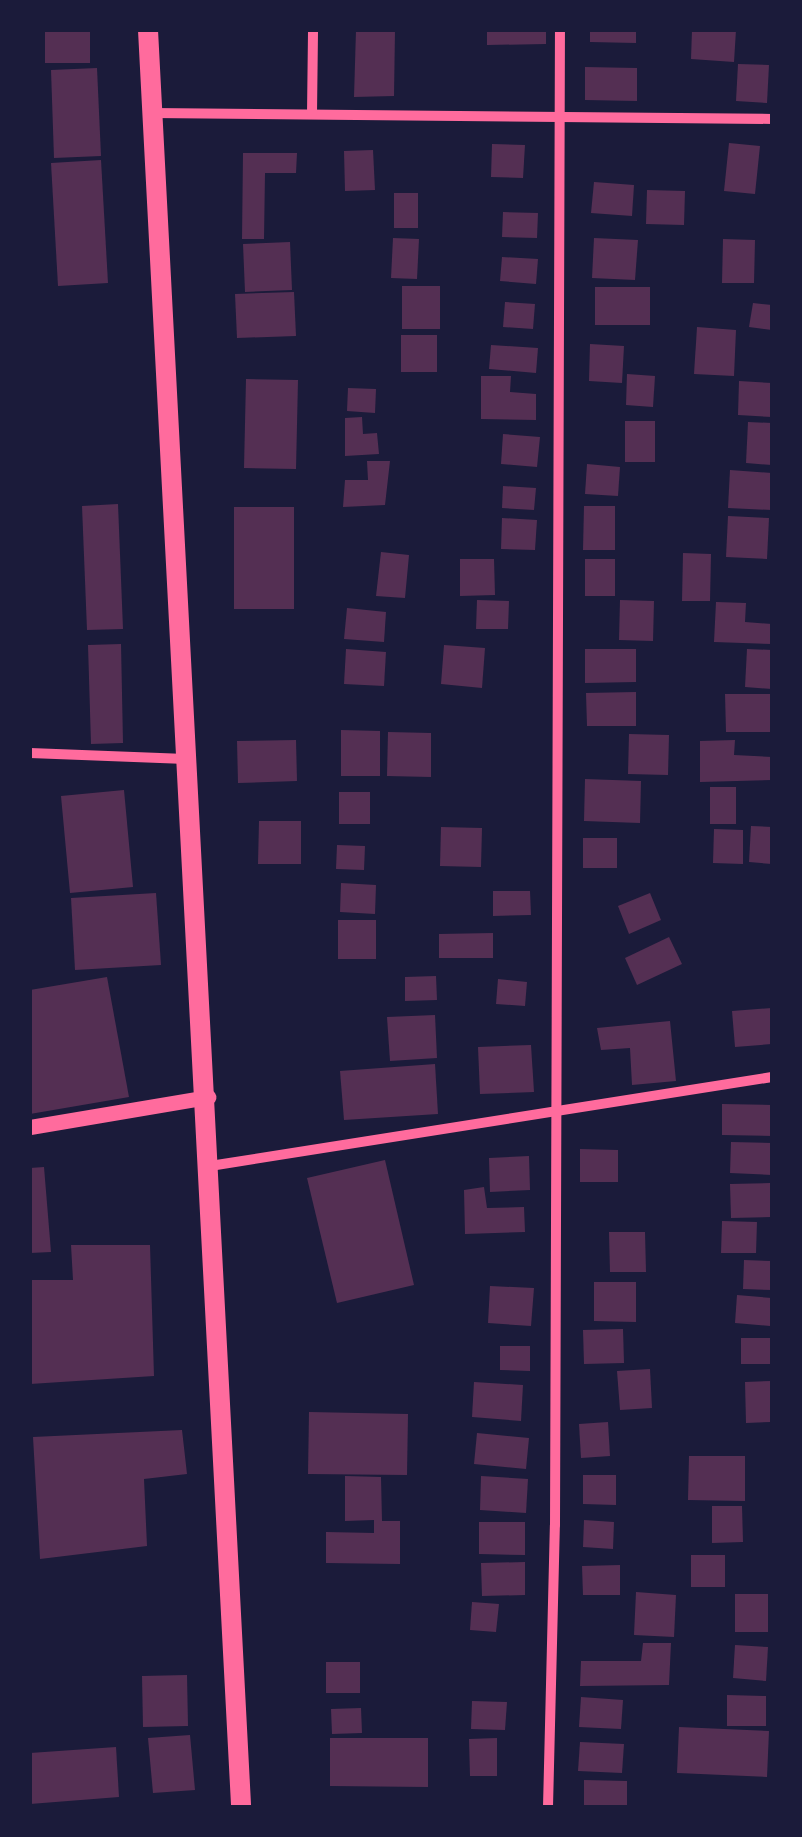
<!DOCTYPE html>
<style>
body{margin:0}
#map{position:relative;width:802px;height:1837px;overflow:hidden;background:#1b1b3a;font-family:Roboto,sans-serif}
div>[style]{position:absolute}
.building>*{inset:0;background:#542f53}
.minor>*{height:10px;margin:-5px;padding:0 5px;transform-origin:5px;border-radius:5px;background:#ff6b9d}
.tertiary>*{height:15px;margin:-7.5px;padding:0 7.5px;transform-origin:7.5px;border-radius:7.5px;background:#ff6b9d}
.trunk>*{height:20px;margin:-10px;padding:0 10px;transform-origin:10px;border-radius:10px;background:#ff6b9d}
span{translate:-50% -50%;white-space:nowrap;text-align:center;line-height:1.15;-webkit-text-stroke:10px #1b1b3a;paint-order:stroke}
.frame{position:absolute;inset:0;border:32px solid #1b1b3a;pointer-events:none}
</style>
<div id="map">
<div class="building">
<i style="clip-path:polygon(45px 30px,90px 30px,90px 63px,45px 63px)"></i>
<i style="clip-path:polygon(356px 30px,395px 30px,394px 96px,354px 97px)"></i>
<i style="clip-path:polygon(487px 30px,546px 30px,546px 44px,487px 45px)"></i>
<i style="clip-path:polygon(590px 30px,636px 30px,636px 43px,590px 42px)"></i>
<i style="clip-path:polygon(692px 30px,736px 30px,734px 62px,691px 59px)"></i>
<i style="clip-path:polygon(738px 64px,769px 65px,767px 103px,736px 101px)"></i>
<i style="clip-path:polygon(585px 67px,637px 68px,637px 101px,585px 100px)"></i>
<i style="clip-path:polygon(97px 68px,101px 156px,54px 158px,51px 70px)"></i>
<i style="clip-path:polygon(729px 143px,760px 146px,755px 194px,724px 191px)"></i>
<i style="clip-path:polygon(492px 144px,525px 145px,523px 178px,491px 177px)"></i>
<i style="clip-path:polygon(373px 150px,375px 190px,345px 191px,344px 151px)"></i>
<i style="clip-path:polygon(243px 153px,297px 153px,296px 173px,265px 173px,264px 239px,242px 239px)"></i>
<i style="clip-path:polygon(101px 160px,108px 283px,58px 286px,51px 163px)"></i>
<i style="clip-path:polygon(594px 182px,634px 185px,632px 216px,591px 213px)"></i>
<i style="clip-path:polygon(647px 190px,685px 191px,684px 225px,646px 224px)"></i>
<i style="clip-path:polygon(394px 193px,418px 193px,418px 228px,394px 228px)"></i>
<i style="clip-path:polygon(503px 212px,538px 213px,537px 238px,502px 237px)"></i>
<i style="clip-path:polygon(393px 238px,419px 239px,417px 279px,391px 278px)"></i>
<i style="clip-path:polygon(594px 238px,638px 240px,635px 280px,592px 278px)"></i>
<i style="clip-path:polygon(723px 239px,755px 240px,754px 283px,722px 283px)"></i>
<i style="clip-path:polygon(290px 242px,292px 290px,245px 292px,243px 244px)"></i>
<i style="clip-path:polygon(502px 257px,538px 259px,536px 284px,500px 281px)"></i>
<i style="clip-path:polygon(402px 286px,440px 286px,440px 329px,402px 329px)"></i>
<i style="clip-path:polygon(595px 287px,650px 287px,650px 325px,595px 325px)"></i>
<i style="clip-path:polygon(294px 292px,296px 336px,237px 338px,235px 294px)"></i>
<i style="clip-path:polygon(505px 302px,535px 304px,533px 329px,503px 327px)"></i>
<i style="clip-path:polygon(753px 303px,772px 305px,772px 330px,749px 327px)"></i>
<i style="clip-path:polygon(697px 327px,736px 330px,734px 376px,694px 374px)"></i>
<i style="clip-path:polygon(401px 335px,437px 335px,437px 372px,401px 372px)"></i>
<i style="clip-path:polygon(590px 344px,624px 346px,622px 383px,589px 381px)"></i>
<i style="clip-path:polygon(491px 345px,538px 348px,536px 373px,489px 369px)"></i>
<i style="clip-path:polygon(627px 374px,655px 376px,653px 407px,626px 405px)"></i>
<i style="clip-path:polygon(481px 376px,511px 376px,510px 392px,536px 394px,536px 420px,481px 419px)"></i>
<i style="clip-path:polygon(246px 379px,298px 380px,296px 469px,244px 468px)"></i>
<i style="clip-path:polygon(739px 381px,772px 383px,772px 417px,738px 415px)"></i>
<i style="clip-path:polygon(348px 388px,376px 389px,375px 413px,347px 411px)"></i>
<i style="clip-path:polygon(362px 417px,363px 434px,377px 433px,379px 454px,345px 456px,345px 418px)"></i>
<i style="clip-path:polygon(625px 421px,655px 421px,655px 462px,625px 462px)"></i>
<i style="clip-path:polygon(748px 422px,772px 423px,772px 465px,746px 463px)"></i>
<i style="clip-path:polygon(503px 434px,540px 437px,537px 467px,501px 464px)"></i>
<i style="clip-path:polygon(367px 461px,390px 461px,385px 505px,343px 507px,345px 480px,368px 480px)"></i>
<i style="clip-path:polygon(587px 464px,620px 467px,618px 496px,585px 494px)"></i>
<i style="clip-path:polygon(730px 470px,772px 473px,772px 510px,728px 508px)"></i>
<i style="clip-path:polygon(503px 486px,536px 488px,534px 510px,502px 508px)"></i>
<i style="clip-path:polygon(118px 504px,123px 629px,87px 630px,82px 506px)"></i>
<i style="clip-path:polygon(584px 506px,615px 506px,615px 550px,583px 550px)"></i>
<i style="clip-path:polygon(234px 507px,294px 507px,294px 609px,234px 609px)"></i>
<i style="clip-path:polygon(728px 516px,769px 518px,767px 559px,726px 557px)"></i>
<i style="clip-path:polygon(502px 518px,537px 520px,535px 550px,501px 549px)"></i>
<i style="clip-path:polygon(381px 552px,409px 555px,405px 598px,376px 596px)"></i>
<i style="clip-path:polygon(683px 553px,711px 554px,710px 601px,682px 601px)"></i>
<i style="clip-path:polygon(460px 559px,494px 559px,495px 595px,460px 596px)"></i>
<i style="clip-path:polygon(585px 559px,615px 559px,615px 596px,585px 596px)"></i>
<i style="clip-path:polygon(477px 600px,509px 601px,508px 629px,476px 629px)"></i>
<i style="clip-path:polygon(620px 600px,654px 601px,653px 641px,619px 640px)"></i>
<i style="clip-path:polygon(716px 602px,746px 603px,745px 622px,772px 624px,772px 644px,714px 642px)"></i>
<i style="clip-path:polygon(347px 608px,386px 612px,384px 642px,344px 639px)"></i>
<i style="clip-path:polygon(121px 644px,123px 743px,91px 744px,88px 645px)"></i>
<i style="clip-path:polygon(444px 645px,485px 648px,482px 688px,441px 684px)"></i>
<i style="clip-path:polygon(346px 649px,386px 652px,384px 686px,344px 684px)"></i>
<i style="clip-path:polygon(585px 649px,636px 649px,636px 682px,585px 683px)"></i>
<i style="clip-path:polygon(747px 649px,772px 650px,772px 689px,745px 687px)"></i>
<i style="clip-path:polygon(636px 692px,636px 726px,587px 726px,586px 693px)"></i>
<i style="clip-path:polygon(725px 694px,772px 694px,772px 732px,726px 732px)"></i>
<i style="clip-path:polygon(341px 730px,380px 731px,380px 776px,341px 776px)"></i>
<i style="clip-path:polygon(388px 732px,431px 733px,431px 777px,387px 776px)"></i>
<i style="clip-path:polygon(629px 734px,669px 735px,668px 775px,628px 774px)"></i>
<i style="clip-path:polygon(296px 740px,297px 781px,238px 783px,237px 741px)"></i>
<i style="clip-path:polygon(735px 740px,734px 755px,772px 757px,772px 780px,700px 782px,700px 741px)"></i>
<i style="clip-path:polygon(585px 779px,641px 781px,640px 823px,584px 821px)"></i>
<i style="clip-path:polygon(710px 787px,736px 787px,736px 824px,710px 824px)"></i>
<i style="clip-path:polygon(124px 790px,133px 887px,70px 893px,61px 796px)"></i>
<i style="clip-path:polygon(339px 792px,370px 792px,370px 824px,339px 824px)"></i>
<i style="clip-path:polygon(259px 821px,301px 821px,301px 864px,258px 864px)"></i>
<i style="clip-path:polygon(751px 826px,772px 827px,772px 864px,749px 862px)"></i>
<i style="clip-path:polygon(441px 827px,482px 828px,481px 867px,440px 866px)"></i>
<i style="clip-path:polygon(714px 829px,743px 830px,743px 864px,713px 863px)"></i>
<i style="clip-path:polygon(583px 838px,617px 838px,617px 868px,583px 868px)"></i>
<i style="clip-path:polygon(337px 845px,365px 846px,364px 870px,336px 869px)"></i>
<i style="clip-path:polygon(341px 883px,376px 885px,375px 914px,340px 912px)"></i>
<i style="clip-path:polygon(493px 891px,530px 891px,531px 915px,493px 916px)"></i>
<i style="clip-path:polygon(156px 893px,161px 965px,75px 970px,71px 898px)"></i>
<i style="clip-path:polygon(650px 893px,661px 920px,629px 934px,618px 906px)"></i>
<i style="clip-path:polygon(338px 920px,376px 920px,376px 959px,338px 959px)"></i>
<i style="clip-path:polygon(493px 933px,493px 958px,439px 958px,439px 934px)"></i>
<i style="clip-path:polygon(669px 937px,682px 964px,637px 985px,625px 958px)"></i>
<i style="clip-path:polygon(436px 976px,437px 1000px,405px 1001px,405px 977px)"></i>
<i style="clip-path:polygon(107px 977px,129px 1097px,30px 1114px,30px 990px)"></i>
<i style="clip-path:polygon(498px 979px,527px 982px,525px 1006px,496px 1004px)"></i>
<i style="clip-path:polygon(772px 1008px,772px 1044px,735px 1047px,732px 1011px)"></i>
<i style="clip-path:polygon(435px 1015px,437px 1058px,390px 1061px,387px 1017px)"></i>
<i style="clip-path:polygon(670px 1021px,676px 1081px,632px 1085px,630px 1048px,601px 1050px,597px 1028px)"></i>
<i style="clip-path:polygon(531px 1045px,534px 1092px,480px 1094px,478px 1047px)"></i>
<i style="clip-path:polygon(435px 1064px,438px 1114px,344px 1120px,340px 1071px)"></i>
<i style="clip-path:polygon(722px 1104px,772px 1105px,772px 1136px,722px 1135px)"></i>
<i style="clip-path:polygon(731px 1142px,772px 1143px,772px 1175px,730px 1173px)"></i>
<i style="clip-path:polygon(580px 1149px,618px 1150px,618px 1182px,580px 1182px)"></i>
<i style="clip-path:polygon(529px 1156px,530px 1190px,490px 1192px,489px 1158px)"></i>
<i style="clip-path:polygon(385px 1160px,414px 1285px,337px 1303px,307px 1178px)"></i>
<i style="clip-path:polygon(44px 1167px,51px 1252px,30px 1253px,30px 1168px)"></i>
<i style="clip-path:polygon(770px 1183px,771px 1217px,731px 1218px,730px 1184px)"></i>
<i style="clip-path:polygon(484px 1187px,487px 1208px,524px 1207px,525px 1232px,465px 1234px,464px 1190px)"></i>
<i style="clip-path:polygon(722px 1221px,757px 1222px,756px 1253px,721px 1253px)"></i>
<i style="clip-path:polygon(609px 1232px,645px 1232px,646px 1272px,610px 1272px)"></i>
<i style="clip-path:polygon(71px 1245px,150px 1245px,154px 1376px,30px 1384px,30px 1280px,73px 1280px)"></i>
<i style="clip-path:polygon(744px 1260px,772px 1261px,772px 1290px,743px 1289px)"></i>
<i style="clip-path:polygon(594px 1282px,636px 1282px,636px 1322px,594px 1321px)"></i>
<i style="clip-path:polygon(490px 1286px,534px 1288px,531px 1326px,488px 1323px)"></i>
<i style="clip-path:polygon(737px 1295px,772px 1298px,770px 1326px,735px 1323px)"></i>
<i style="clip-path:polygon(623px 1329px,624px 1363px,584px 1364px,583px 1330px)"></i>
<i style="clip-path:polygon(741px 1338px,771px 1338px,770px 1364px,741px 1364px)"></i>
<i style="clip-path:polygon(500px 1346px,530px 1346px,530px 1371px,500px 1370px)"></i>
<i style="clip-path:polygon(650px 1369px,652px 1408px,620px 1410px,617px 1371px)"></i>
<i style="clip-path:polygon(771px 1381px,771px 1422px,746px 1423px,745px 1382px)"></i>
<i style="clip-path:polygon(474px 1382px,523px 1385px,521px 1421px,472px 1417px)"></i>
<i style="clip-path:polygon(309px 1412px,408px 1414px,407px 1475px,308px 1474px)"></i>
<i style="clip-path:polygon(608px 1422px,610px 1456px,581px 1458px,579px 1424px)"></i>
<i style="clip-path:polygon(182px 1430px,187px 1474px,144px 1479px,147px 1546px,40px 1559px,33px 1437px)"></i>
<i style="clip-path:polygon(477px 1433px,529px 1438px,526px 1469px,474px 1464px)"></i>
<i style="clip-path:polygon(689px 1456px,745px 1456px,745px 1501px,688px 1500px)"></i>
<i style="clip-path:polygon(583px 1475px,616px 1475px,616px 1505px,583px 1504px)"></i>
<i style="clip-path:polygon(345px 1476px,381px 1477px,382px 1521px,400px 1521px,400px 1564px,326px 1563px,326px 1532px,374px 1533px,374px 1520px,345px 1521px)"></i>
<i style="clip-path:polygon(481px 1476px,528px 1479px,526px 1513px,480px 1510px)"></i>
<i style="clip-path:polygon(712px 1506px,742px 1506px,743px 1542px,712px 1543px)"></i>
<i style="clip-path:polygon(584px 1520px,614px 1522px,613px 1549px,583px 1547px)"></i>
<i style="clip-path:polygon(479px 1522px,525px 1522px,525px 1555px,479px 1554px)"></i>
<i style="clip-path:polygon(691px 1555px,725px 1555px,725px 1587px,691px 1587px)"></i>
<i style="clip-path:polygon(525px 1562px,525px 1595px,482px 1596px,481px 1563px)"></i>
<i style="clip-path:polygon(620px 1565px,620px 1595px,583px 1595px,582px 1566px)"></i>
<i style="clip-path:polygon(636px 1592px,676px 1595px,674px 1637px,634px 1635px)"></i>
<i style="clip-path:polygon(735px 1594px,768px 1594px,768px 1632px,735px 1632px)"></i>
<i style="clip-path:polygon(472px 1602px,499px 1604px,496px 1632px,470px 1630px)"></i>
<i style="clip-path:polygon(643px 1643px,671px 1643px,669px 1685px,580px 1686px,581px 1661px,641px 1661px)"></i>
<i style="clip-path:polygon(735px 1645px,768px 1647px,766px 1681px,733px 1678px)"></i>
<i style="clip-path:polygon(326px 1662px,360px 1662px,360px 1693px,326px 1693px)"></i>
<i style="clip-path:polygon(187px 1675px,188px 1726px,143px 1727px,142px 1676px)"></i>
<i style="clip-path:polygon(727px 1695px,766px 1696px,766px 1726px,727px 1726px)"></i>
<i style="clip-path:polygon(581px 1697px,623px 1700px,621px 1729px,579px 1727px)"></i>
<i style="clip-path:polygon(472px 1701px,507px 1702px,505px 1730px,471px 1729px)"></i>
<i style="clip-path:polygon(361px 1708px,362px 1733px,332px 1734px,331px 1709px)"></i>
<i style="clip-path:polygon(679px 1727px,769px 1731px,767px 1777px,677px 1773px)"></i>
<i style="clip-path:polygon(190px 1735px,195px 1790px,153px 1793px,148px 1738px)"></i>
<i style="clip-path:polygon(330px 1738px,428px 1738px,428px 1787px,330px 1786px)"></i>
<i style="clip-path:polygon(497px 1738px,497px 1776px,470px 1776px,469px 1739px)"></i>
<i style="clip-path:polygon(580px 1742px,624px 1744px,622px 1773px,578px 1771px)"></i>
<i style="clip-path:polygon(116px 1747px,119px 1797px,30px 1804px,30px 1753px)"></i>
<i style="clip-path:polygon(584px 1780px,627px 1781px,627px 1807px,584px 1807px)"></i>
</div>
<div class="minor">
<i style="left:152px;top:113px;width:620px;rotate:0.55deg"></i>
<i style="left:312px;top:114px;width:84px;rotate:-89.3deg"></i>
<i style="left:30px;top:753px;width:156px;rotate:2.2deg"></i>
<i style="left:210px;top:1166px;width:569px;rotate:-9deg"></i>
<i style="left:548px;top:1807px;width:282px;rotate:-88.6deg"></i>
<i style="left:555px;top:1525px;width:1495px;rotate:-89.81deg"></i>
</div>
<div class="tertiary">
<i style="left:30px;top:1127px;width:181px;rotate:-9.6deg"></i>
</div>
<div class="trunk">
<i style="left:148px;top:30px;width:1779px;rotate:87deg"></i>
</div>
<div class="frame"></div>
</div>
